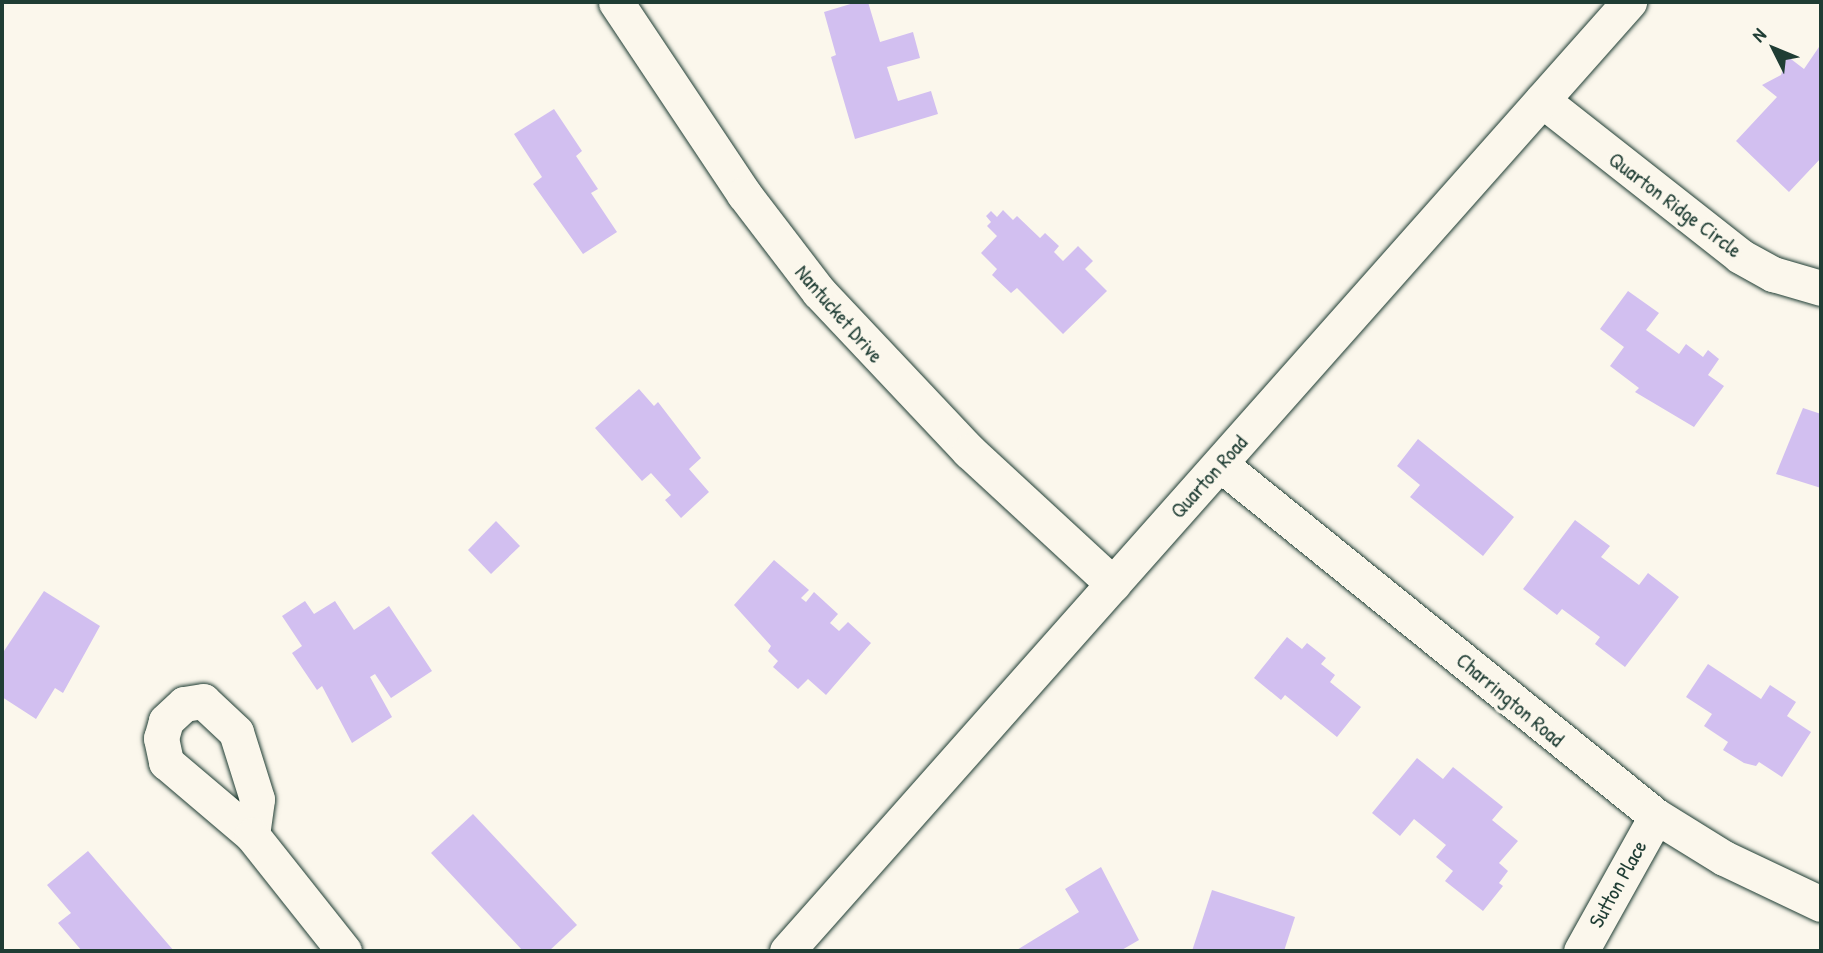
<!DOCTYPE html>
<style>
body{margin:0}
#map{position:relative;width:1823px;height:953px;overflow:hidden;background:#fbf7ec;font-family:"Patrick Hand",sans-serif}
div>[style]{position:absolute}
.building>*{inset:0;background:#d2bff0}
.roads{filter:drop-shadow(0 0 2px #1f3d34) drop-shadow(0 0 2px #1f3d34)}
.minor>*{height:35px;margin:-17.5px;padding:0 17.5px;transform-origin:17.5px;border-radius:17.5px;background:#fbf7ec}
span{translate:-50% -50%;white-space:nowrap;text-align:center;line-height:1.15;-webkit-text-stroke:7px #fbf7ec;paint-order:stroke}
.street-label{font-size:21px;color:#1f3d34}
.frame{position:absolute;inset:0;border:4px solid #1f3d34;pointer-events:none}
.north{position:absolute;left:1739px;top:14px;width:70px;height:70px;-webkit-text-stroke:5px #fbf7ec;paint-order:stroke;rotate:313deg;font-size:19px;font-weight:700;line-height:28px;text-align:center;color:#1f3d34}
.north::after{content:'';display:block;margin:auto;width:24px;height:32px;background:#1f3d34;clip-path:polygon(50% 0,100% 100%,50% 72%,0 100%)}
</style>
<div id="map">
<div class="building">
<i style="clip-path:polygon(857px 2px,868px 2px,880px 42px,913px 32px,920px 58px,887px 67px,898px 101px,931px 91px,938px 114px,855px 139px,831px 57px,836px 55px,824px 12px)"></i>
<i style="clip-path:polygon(1821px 44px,1821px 158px,1789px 192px,1736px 141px,1777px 97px,1762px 85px,1781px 75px,1787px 56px,1804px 69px)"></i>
<i style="clip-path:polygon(554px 109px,582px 151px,576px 156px,598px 189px,591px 193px,617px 232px,583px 254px,533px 184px,542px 177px,514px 134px)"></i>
<i style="clip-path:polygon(1003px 210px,1013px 220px,1017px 216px,1040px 238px,1045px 233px,1059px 246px,1054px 252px,1063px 261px,1078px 246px,1093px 261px,1085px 269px,1107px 291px,1063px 334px,1017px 288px,1011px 293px,992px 275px,997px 269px,981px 253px,997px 236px,987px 226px,991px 222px,986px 216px,991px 211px,997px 217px)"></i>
<i style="clip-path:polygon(1628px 291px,1659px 313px,1646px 330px,1679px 354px,1686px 344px,1703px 357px,1708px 350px,1719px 359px,1708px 375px,1724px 386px,1694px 427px,1635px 392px,1639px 388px,1610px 366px,1624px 347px,1600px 329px)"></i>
<i style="clip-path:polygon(639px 389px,654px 406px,658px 402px,701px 458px,689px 469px,709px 492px,681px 518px,665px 500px,671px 495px,651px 473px,642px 481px,595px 428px)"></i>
<i style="clip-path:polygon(1803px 408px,1821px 414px,1821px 488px,1776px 474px)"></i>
<i style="clip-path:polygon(1418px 439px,1514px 517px,1483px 556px,1410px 497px,1420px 485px,1397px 466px)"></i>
<i style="clip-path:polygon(1575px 520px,1610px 546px,1601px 557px,1639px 585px,1648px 573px,1679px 597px,1625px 667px,1595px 644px,1600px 637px,1562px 609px,1557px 615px,1523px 589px)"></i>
<i style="clip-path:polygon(496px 521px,520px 546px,491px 574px,468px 550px)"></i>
<i style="clip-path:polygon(774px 560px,809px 590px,801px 598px,806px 602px,814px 592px,838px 614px,830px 623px,839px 631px,848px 622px,871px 643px,826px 695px,808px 679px,798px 689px,773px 667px,778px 661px,768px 651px,771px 646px,734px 605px)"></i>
<i style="clip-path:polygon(44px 591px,100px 626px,63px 693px,55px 688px,36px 719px,2px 697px,2px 654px)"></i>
<i style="clip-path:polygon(305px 601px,314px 614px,335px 601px,354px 630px,389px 606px,432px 671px,391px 698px,375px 674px,370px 677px,392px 717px,352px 743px,322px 686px,317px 690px,292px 653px,302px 646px,282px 616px)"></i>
<i style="clip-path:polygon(1287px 637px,1302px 649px,1307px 643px,1326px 658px,1321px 664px,1335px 675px,1330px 682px,1361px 707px,1337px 737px,1285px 695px,1281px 700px,1254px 678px)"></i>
<i style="clip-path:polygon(1708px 664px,1761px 699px,1770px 685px,1796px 702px,1787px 716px,1811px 732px,1782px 777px,1759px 762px,1756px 766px,1744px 763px,1723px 750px,1728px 742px,1704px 726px,1712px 714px,1686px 697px)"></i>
<i style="clip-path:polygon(1417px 758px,1443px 779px,1453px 767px,1503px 807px,1492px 820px,1518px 841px,1499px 863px,1508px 871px,1499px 883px,1503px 886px,1483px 911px,1445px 881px,1453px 871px,1436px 857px,1446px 845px,1414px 819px,1400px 836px,1372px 813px)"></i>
<i style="clip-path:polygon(473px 814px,577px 925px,549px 951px,523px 951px,431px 853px)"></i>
<i style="clip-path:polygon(88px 851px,174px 951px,82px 951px,58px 923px,71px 913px,47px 885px)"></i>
<i style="clip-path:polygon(1101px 867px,1139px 940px,1120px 951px,1015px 951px,1079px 912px,1065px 889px)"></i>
<i style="clip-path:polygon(1212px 890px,1295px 917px,1284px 951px,1192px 951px)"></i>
</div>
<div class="roads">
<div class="minor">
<i style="left:616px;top:2px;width:231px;rotate:56.3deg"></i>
<i style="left:744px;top:194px;width:123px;rotate:52.6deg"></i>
<i style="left:819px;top:292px;width:219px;rotate:46.7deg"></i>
<i style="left:969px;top:451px;width:196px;rotate:42.7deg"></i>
<i style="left:1542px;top:100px;width:252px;rotate:38.2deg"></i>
<i style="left:1740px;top:256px;width:38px;rotate:29deg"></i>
<i style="left:1773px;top:274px;width:50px;rotate:16.3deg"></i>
<i style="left:1220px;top:464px;width:560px;rotate:38.92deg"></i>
<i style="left:1656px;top:816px;width:80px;rotate:31.7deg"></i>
<i style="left:1724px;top:858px;width:107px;rotate:25.4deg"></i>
<i style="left:252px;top:835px;width:36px;rotate:-82deg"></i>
<i style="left:257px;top:799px;width:70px;rotate:-107.4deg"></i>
<i style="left:236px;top:732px;width:45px;rotate:-136.8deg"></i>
<i style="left:203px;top:701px;width:19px;rotate:171deg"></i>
<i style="left:184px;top:704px;width:25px;rotate:137deg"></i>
<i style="left:166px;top:721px;width:18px;rotate:106deg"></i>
<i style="left:161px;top:738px;width:25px;rotate:78deg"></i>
<i style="left:166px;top:762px;width:113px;rotate:40.3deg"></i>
<i style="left:252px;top:835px;width:148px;rotate:51.6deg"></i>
<i style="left:787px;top:951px;width:1269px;rotate:-48.42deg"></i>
<i style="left:1581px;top:951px;width:154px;rotate:-60.9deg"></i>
</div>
</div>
<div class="street-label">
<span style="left:1675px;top:205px;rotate:37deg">Quarton Ridge Circle</span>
<span style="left:839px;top:314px;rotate:49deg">Nantucket Drive</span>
<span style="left:1209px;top:477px;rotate:-48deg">Quarton Road</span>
<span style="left:1510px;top:700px;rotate:40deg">Charrington Road</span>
<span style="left:1618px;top:884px;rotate:-61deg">Sutton Place</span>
</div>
<div class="frame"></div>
<div class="north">N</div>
</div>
